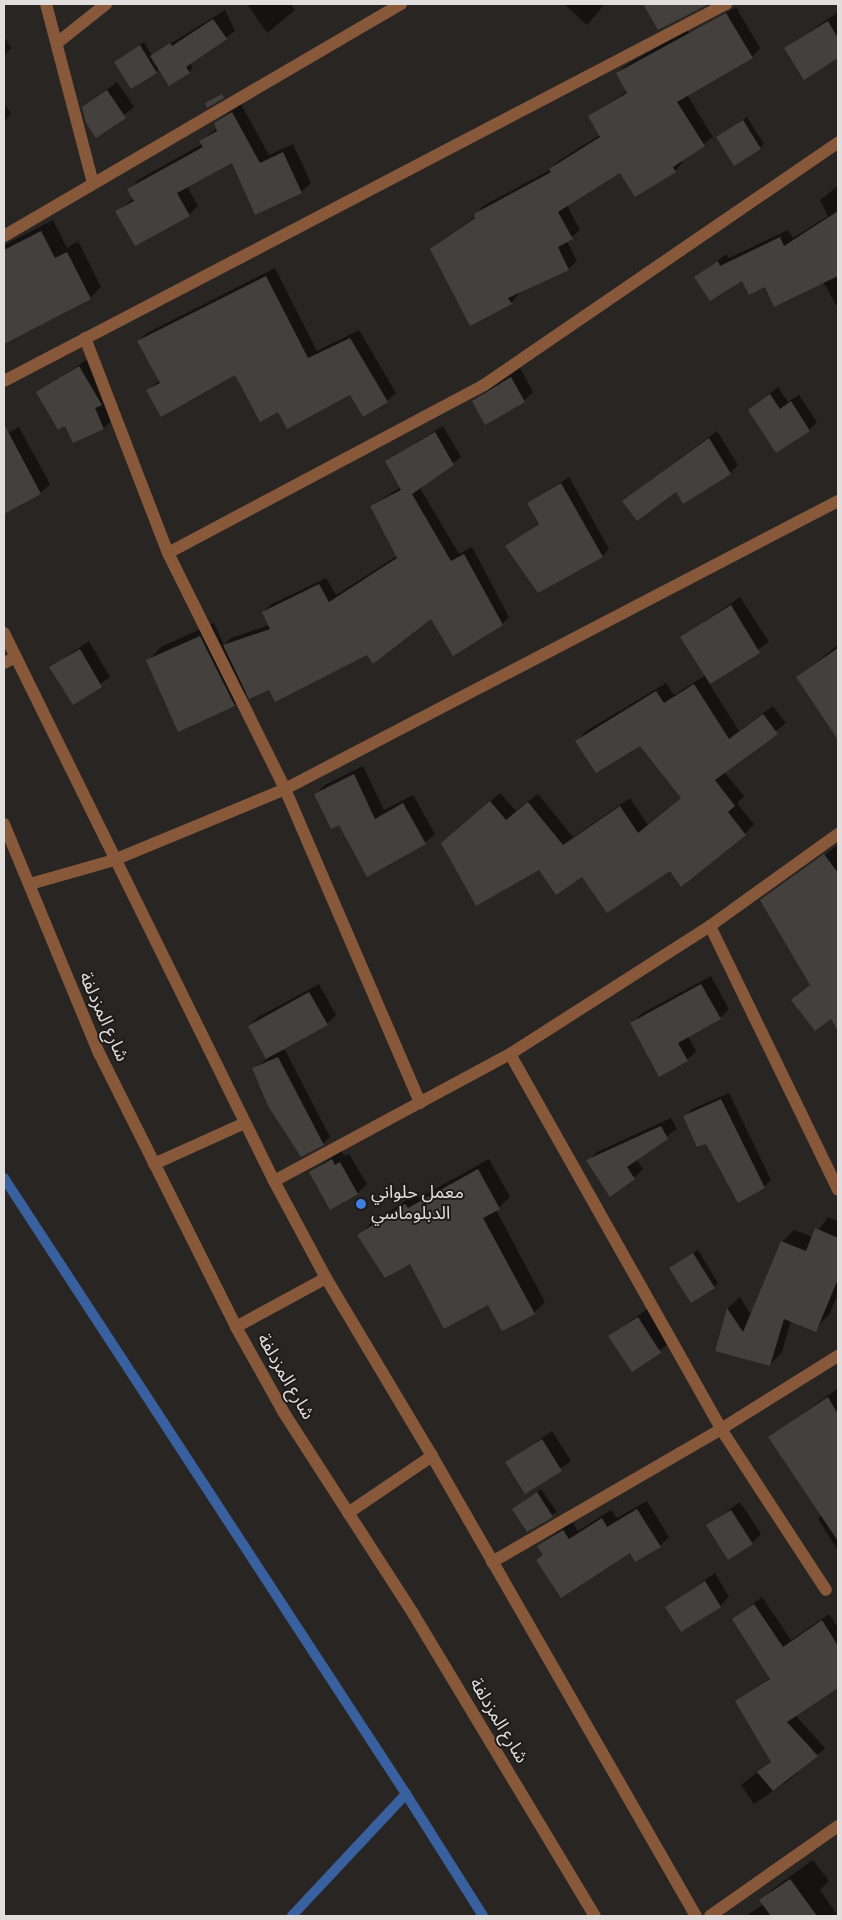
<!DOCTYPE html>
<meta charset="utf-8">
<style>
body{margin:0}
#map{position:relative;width:842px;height:1920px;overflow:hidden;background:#292523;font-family:"Source Sans 3","Noto Sans Arabic",sans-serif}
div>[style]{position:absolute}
.shadow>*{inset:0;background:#0007}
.stream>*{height:10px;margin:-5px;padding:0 5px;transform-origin:5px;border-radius:5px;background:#39609f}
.building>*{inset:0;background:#44403e}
.minor>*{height:12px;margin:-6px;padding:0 6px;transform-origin:6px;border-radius:6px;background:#88583b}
.dots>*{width:14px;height:14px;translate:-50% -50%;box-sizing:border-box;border:2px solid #1f1b1a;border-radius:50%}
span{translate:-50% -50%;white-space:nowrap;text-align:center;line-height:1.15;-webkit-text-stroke:4px #1f1b1a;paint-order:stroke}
.street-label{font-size:18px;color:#e1dedd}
.poi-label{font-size:18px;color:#e1dedd}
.left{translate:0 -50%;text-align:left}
.frame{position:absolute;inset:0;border:5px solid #e1dedd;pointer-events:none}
</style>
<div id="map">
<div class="shadow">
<i style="clip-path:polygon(247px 4px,291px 4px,295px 10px,267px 33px)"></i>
<i style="clip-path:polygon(564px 4px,605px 4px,587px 25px)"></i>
<i style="clip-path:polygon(736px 7px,760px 48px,752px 57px,687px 95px,713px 137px,682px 160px,683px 162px,675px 171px,620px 171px,567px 205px,580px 230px,567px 241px,577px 261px,568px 269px,518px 292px,519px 294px,511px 303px,431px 249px,476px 216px,483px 206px,550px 170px,558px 161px,600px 135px,590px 116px,627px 91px,617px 73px,626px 65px,687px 30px,690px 35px)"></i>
<i style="clip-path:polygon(225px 10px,235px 31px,190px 63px,193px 68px,189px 72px,159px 69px,156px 72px,115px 62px,144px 42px,152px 55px)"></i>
<i style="clip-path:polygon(838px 12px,838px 57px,805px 79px,786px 48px)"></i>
<i style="clip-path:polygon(4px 36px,11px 48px,4px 56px)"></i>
<i style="clip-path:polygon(117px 82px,134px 107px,96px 137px,83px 108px)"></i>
<i style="clip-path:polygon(4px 103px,11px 114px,4px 122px)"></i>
<i style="clip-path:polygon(241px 104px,269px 155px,293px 144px,311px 183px,301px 192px,232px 161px,187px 186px,198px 206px,189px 215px,117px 211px,134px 198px,129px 189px,138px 180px,202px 144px,201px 141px,217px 128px,215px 123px)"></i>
<i style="clip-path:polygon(747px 117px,764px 144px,760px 148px,718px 137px)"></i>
<i style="clip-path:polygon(838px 186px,838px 308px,823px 282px,766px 285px,743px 279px,696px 277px,726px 254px,729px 258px,788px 230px,793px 238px,828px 216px,820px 200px)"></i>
<i style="clip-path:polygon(53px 220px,67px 248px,78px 241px,101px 287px,90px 298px,4px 342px,4px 245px)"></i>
<i style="clip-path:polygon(275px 268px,317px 351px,359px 330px,396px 393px,387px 401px,351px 393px,279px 411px,235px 374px,148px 390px,160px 380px,138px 341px,147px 333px)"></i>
<i style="clip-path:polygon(88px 359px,112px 420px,104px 428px,73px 441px,66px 424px,38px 392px)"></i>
<i style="clip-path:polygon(520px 368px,533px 392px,524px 401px,473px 401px)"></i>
<i style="clip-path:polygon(778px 387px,788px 402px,799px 395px,817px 422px,809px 430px,750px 410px)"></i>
<i style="clip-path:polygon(443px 426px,461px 457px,420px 488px,459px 554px,472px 547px,509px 617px,502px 624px,432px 617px,367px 653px,270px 688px,247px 692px,234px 705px,148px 661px,161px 647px,214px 623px,224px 645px,231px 638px,269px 625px,263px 612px,270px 605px,326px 578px,336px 595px,397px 556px,371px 506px,401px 487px,386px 461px)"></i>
<i style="clip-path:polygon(19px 427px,50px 484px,41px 493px,4px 512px,4px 435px)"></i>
<i style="clip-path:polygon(717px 431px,738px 465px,730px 473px,676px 490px,623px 501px)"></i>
<i style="clip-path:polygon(569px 477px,609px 549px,602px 556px,507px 546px,539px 523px,528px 503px)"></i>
<i style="clip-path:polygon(740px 597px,769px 642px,709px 683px,739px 731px,773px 706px,786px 723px,724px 772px,744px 796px,737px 803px,754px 824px,745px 834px,670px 869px,583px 875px,539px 868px,442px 843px,500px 793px,516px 811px,538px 794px,573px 837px,630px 798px,648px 825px,682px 797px,640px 745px,577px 741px,586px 731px,666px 683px,674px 695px,706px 675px,682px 637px)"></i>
<i style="clip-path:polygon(89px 641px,110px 677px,73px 703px,51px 667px)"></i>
<i style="clip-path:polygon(838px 645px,838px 737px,798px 677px)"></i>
<i style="clip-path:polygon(363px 766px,384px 810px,413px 795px,435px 834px,425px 843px,368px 875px,339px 824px,315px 794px,325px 785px)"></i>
<i style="clip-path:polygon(838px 845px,838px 1029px,761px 901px)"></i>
<i style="clip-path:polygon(711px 976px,729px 1009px,720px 1018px,688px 1036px,696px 1051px,687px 1060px,632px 1023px,641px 1014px)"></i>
<i style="clip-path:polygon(319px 984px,336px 1015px,327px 1024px,277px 1052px,285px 1050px,330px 1137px,323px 1144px,254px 1068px,267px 1059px,249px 1026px,258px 1017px)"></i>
<i style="clip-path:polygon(729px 1093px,771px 1180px,764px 1187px,685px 1117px,692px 1109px)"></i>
<i style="clip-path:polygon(671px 1118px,677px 1129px,636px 1159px,643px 1169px,634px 1178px,588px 1161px,597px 1152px)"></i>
<i style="clip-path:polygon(341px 1151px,345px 1156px,349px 1154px,367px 1184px,358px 1193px,310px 1172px)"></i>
<i style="clip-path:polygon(489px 1159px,510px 1197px,496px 1210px,545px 1302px,534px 1313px,503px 1330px,489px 1303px,359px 1235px,370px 1224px,416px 1194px,419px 1198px)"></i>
<i style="clip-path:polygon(828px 1217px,838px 1221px,838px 1294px,829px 1315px,817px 1327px,791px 1320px,782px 1352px,770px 1365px,716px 1350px,728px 1308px,740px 1297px,751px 1315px,782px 1242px,794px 1230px,813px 1237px)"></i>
<i style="clip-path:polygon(698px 1250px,718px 1283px,714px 1287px,671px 1268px)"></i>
<i style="clip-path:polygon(647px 1309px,670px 1343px,632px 1370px,610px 1336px)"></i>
<i style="clip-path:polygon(837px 1389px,838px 1390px,838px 1551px,818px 1519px,822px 1515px,770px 1437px)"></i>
<i style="clip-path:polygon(552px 1431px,571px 1461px,526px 1493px,506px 1463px)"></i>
<i style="clip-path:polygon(541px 1489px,557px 1512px,528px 1530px,513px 1509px)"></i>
<i style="clip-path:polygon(647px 1501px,669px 1537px,660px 1546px,630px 1552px,544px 1554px,538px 1546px,572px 1522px,578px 1531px,611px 1510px,617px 1518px)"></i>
<i style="clip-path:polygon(740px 1502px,761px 1534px,752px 1543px,708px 1525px)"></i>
<i style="clip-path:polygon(715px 1573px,729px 1597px,720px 1606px,667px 1607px)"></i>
<i style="clip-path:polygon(762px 1597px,791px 1640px,829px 1614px,838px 1627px,838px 1687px,795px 1715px,825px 1748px,788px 1781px,754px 1804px,741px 1785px,772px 1761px,737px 1702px,770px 1678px,733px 1619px)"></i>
<i style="clip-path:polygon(813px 1860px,829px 1881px,820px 1890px,838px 1916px,746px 1916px,768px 1901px,761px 1900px,774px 1888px)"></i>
</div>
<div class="stream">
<i style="left:4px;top:1178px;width:736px;rotate:56.87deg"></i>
<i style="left:406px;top:1794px;width:167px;rotate:133.1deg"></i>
<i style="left:406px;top:1794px;width:144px;rotate:57.7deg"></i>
</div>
<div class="building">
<i style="clip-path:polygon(643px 4px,709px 4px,658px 30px)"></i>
<i style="clip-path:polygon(726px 13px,753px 58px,677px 102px,705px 146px,673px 167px,676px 172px,635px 197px,620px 173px,558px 212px,573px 239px,558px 247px,569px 270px,508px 298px,512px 304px,470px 326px,430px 249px,475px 218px,474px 214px,551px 172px,549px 169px,600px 137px,588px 116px,627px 93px,616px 73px)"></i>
<i style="clip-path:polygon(213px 19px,227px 39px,186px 67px,190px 73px,169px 86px,150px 56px,170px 43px,172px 46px)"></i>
<i style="clip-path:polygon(828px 21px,838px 38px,838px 58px,804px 80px,784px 48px)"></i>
<i style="clip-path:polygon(140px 45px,157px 73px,131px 89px,114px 62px)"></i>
<i style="clip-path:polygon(107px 90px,126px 118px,96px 138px,86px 123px,82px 107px)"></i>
<i style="clip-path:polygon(222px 94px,224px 98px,207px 108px,205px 103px)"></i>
<i style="clip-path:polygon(232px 112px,260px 163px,283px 152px,302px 193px,255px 215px,232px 163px,177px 193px,190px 216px,135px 246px,115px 211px,134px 201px,127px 189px,203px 147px,199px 141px,217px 131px,214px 123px)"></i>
<i style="clip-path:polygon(743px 120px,761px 149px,734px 166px,716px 137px)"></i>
<i style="clip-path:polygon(838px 211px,838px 276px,774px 307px,765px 287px,749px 295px,742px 281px,710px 301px,694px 277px,718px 261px,720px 266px,780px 237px,784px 246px)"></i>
<i style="clip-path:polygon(41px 231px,55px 258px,67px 252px,91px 299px,4px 344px,4px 250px)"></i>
<i style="clip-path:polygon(266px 276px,308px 358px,350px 338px,388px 402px,363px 417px,350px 395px,287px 429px,278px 412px,260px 422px,235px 375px,161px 417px,146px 390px,160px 383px,137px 341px)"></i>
<i style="clip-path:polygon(79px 366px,102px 405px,95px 408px,104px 429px,73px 443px,65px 426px,58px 430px,36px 392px)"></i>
<i style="clip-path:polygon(511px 377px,525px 402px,485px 425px,472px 401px)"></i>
<i style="clip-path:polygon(770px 394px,780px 409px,791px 401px,810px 431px,776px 453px,748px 410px)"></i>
<i style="clip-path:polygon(4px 424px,41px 494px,4px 514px)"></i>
<i style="clip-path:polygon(435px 432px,454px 465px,412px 494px,451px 561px,464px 554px,503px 625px,453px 656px,431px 619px,373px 664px,367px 655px,275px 702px,269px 690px,249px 699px,223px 645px,270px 629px,262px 612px,319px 584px,329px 602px,397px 558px,370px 506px,401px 490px,385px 461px)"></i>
<i style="clip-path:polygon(709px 438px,731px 474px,683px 504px,676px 492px,637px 521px,622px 501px)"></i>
<i style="clip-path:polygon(561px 483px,603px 557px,538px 593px,505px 546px,539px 524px,527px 503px)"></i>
<i style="clip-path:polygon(731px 605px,760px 653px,710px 684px,680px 637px)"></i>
<i style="clip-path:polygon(200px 636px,235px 706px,178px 732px,146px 660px)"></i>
<i style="clip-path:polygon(838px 648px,838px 740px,796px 677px)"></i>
<i style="clip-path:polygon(80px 649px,102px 687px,73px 705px,49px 667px)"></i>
<i style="clip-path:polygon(694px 684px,729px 739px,763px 714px,778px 734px,715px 780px,735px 806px,728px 812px,746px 835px,681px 887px,670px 871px,607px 913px,582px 877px,556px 895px,539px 870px,476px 906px,441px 843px,490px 801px,506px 820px,528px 802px,563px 845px,620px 806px,638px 833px,681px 798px,640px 746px,596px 773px,575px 741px,656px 691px,664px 703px)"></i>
<i style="clip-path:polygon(354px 774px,375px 819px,403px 803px,426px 844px,367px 877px,339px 825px,331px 829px,314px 794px)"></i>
<i style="clip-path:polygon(824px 854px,838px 873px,838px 1031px,831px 1019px,815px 1031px,791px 1000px,810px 985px,760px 900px)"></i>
<i style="clip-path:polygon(701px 984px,721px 1019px,678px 1043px,688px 1061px,659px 1077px,630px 1023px)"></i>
<i style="clip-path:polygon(309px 992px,328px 1025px,266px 1059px,248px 1026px)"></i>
<i style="clip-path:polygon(278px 1057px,324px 1145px,301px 1157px,268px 1106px,252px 1068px)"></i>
<i style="clip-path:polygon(721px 1099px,765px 1188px,738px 1203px,706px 1144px,697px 1147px,683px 1116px)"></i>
<i style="clip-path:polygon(661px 1126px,668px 1139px,627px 1167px,635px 1179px,610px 1197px,586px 1160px)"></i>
<i style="clip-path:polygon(332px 1159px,335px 1165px,340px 1162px,358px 1194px,330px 1210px,309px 1172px)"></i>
<i style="clip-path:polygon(478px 1169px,500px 1209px,483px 1218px,535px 1314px,502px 1331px,488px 1305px,444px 1329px,410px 1264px,385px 1278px,357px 1235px,405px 1204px,408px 1208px)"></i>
<i style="clip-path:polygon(815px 1228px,838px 1238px,838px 1279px,816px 1332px,784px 1319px,770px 1366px,715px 1351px,727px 1308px,743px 1332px,781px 1241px,806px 1251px)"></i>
<i style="clip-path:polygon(693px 1253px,715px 1288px,691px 1303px,669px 1268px)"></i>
<i style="clip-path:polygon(638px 1317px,661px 1353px,632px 1372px,608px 1336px)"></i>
<i style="clip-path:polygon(828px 1397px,838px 1414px,838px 1541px,768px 1437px)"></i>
<i style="clip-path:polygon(542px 1439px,562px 1471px,525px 1494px,505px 1462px)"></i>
<i style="clip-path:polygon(537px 1492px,553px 1517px,527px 1532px,512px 1509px)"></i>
<i style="clip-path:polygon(637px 1509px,661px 1547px,635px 1562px,630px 1553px,561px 1598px,536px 1560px,543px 1555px,537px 1546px,563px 1530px,569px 1539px,602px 1518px,607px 1527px)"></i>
<i style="clip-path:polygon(731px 1510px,753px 1544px,728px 1560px,706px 1525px)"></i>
<i style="clip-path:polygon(705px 1581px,721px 1607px,681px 1632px,665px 1607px)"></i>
<i style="clip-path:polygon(754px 1604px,783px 1647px,822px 1620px,838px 1646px,838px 1688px,787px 1722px,818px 1756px,773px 1791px,757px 1772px,771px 1762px,735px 1701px,770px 1679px,732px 1619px)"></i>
<i style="clip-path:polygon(790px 1879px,817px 1916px,771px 1916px,759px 1900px)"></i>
</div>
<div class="minor">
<i style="left:46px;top:4px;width:185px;rotate:75.3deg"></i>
<i style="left:57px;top:43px;width:63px;rotate:-38.5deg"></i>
<i style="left:4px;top:236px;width:460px;rotate:-30.3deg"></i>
<i style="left:85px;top:338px;width:230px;rotate:68.9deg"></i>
<i style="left:168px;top:553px;width:263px;rotate:63.6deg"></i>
<i style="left:285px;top:789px;width:342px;rotate:66.7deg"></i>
<i style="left:4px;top:381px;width:815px;rotate:-27.57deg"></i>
<i style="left:168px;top:553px;width:358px;rotate:-28deg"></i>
<i style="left:484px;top:385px;width:429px;rotate:-34.4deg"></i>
<i style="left:4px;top:633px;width:611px;rotate:63.77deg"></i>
<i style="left:274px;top:1181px;width:110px;rotate:61.8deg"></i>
<i style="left:326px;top:1278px;width:207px;rotate:59.2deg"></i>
<i style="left:432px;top:1456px;width:530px;rotate:60.15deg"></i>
<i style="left:4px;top:663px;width:13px;rotate:-27deg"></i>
<i style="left:4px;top:824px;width:248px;rotate:67.5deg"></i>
<i style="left:99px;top:1053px;width:306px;rotate:63.4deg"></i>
<i style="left:236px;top:1327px;width:98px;rotate:60.8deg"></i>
<i style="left:284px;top:1413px;width:240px;rotate:57.2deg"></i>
<i style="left:414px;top:1615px;width:351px;rotate:59deg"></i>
<i style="left:30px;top:884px;width:87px;rotate:-15.9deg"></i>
<i style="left:114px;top:860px;width:185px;rotate:-22.5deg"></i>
<i style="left:285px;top:789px;width:624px;rotate:-27.51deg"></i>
<i style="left:710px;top:926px;width:293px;rotate:64.1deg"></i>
<i style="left:510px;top:1054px;width:430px;rotate:60.6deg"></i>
<i style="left:721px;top:1429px;width:192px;rotate:56.9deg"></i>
<i style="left:154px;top:1164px;width:100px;rotate:-24.3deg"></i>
<i style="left:274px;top:1181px;width:268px;rotate:-28.3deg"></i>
<i style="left:510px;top:1054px;width:237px;rotate:-32.6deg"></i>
<i style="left:710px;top:926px;width:158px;rotate:-35.7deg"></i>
<i style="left:236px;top:1327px;width:102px;rotate:-28.6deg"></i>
<i style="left:348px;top:1513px;width:102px;rotate:-34.2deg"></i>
<i style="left:492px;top:1562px;width:265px;rotate:-30.1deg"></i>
<i style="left:721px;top:1429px;width:138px;rotate:-32deg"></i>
<i style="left:710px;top:1916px;width:156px;rotate:-35.1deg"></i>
</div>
<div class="dots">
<i style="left:361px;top:1204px;background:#3f7fe0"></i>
</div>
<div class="street-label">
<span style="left:103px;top:1017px;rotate:66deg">شارع المزدلفة</span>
<span style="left:285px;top:1377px;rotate:60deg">شارع المزدلفة</span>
<span style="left:498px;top:1721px;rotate:59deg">شارع المزدلفة</span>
</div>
<div class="poi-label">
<span class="left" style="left:371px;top:1204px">معمل حلواني<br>الدبلوماسي</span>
</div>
<div class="frame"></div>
</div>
